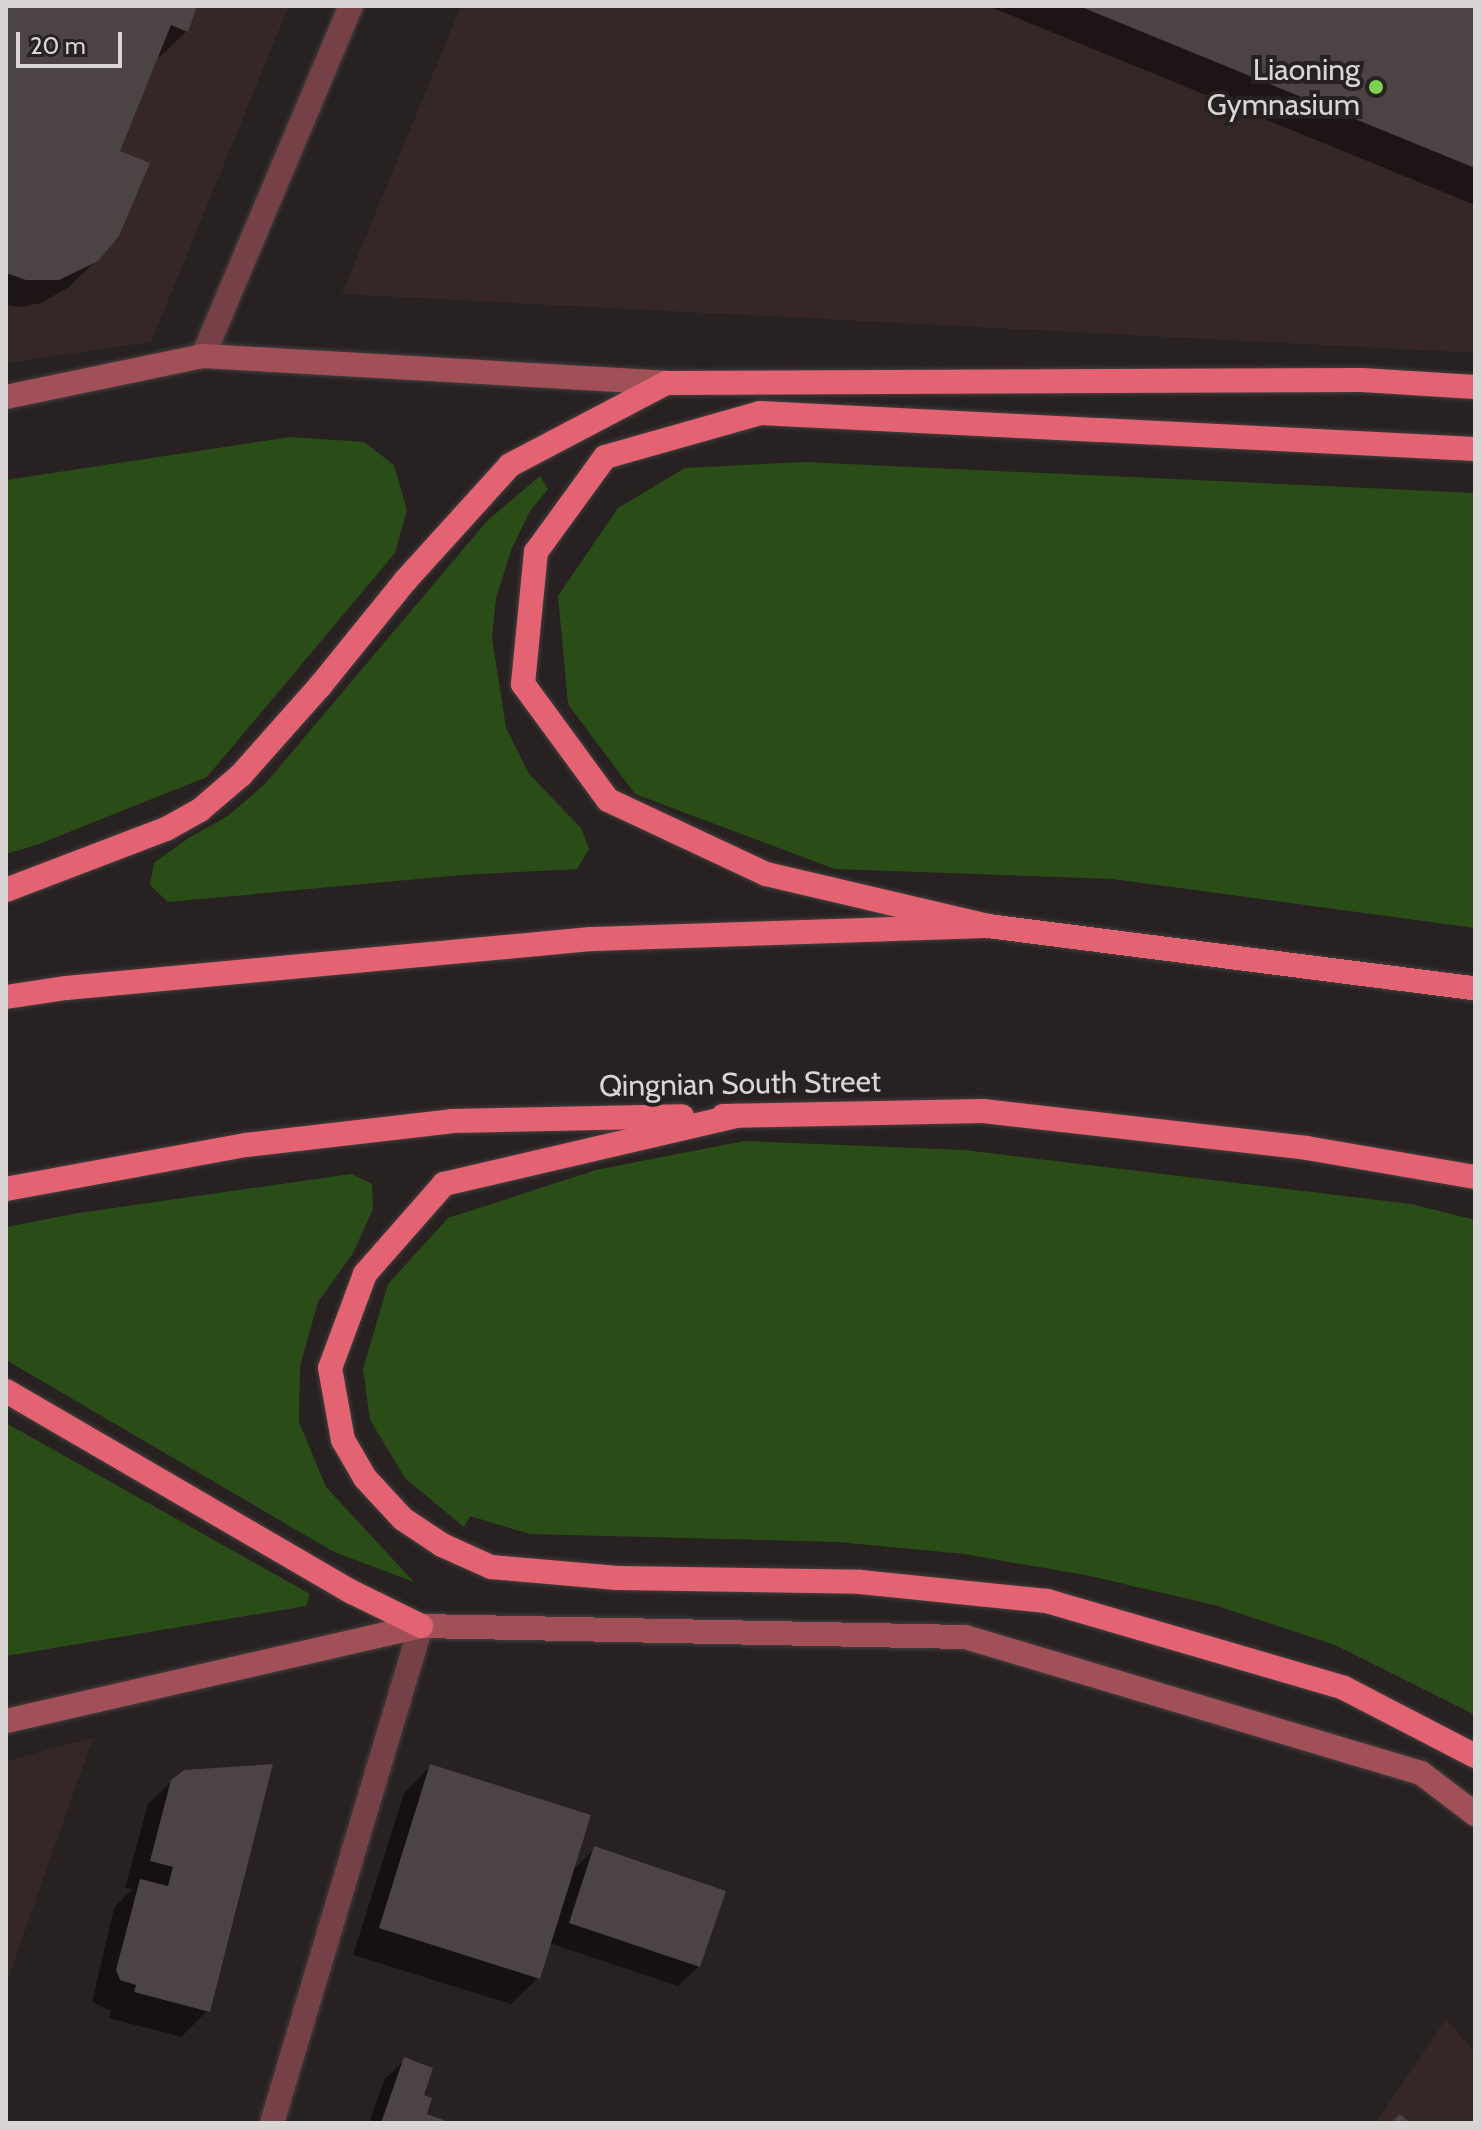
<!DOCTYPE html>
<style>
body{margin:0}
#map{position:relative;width:1481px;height:2129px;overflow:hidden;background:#282121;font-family:Cabin,sans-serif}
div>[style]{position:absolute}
.built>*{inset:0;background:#352728}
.green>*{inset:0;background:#2a4d18}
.shadow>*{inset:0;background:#0007}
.building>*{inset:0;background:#4c4444}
.roads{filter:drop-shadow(0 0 2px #443e3e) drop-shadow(0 0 2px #443e3e)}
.street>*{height:24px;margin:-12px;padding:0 12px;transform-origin:12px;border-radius:12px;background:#754146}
.secondary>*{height:24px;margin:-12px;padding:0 12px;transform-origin:12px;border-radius:12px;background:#a25058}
.highway>*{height:24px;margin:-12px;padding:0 12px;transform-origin:12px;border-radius:12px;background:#e46373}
.dots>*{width:22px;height:22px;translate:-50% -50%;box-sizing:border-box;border:4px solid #282121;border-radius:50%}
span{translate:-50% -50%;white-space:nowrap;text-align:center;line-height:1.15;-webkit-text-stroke:8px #282121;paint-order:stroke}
.poi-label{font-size:30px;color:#dad5d5}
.right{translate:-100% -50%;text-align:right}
.street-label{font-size:30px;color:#dad5d5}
.frame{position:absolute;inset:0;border:8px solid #dad5d5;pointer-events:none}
.scale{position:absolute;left:16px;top:32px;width:106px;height:36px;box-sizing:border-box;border:4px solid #dad5d5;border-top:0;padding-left:10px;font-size:24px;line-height:28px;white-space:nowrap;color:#dad5d5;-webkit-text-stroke:6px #282121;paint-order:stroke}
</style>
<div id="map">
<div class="built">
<i style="clip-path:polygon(6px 6px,289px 6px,151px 342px,6px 363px)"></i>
<i style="clip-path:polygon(461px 6px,1475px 6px,1475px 353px,342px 294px)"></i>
<i style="clip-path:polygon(92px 1738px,93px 1738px,6px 1984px,6px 1761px)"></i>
<i style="clip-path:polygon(1446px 2019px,1475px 2053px,1475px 2123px,1376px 2123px)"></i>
</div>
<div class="green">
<i style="clip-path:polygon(291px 437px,364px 442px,394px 465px,407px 510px,395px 553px,207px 777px,39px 844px,6px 854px,6px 480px)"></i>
<i style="clip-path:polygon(804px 462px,1475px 493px,1475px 928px,1113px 879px,835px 869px,635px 794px,568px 704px,558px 596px,618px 508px,685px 468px)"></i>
<i style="clip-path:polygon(540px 476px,548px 489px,530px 511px,512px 548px,496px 598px,492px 638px,506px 728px,529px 774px,581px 828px,589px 849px,577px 869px,461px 875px,168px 902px,150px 885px,154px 863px,190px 837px,228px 816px,265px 784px,487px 521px)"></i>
<i style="clip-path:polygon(744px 1141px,964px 1150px,1411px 1204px,1475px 1220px,1475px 1715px,1335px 1645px,1214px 1605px,1090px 1576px,964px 1554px,838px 1542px,530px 1534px,470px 1516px,464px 1527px,405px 1478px,370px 1420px,363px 1369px,388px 1284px,448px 1218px,596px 1170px)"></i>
<i style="clip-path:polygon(351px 1174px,372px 1184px,373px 1209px,353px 1253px,318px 1302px,300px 1366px,299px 1422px,326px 1487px,414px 1582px,334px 1552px,6px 1360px,6px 1227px,79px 1213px)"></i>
<i style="clip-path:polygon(6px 1423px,310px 1594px,306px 1606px,6px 1656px)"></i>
</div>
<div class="shadow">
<i style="clip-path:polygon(6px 6px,195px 6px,187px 31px,160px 57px,157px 56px,117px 152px,97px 260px,69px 287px,41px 303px,20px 307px,6px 305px)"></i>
<i style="clip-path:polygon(988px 6px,1475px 6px,1475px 205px)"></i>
<i style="clip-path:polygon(430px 1767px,571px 1872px,594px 1849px,699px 1966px,678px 1986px,549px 1943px,538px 1978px,511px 2004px,353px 1955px,404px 1793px)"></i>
<i style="clip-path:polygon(176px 1777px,208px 2010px,181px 2037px,109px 2018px,111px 2011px,92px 2002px,114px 1908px,132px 1889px,125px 1888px,148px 1804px)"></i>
<i style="clip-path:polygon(405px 2060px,421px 2096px,424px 2115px,446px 2123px,369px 2123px,384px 2080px)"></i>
</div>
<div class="building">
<i style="clip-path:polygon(6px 6px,197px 6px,188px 32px,171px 25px,120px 151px,150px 163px,119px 236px,98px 261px,59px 280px,26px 280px,6px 273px)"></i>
<i style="clip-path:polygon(1079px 6px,1475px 6px,1475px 168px)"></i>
<i style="clip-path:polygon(273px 1764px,210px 2012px,134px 1992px,136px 1985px,120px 1980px,116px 1970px,140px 1879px,168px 1886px,173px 1867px,150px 1861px,171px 1780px,184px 1770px)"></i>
<i style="clip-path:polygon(430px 1764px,591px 1815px,540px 1979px,379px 1928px)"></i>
<i style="clip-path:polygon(594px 1846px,726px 1891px,700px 1967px,569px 1923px)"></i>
<i style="clip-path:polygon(404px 2057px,433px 2068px,424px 2095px,432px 2098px,427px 2114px,451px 2123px,381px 2123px)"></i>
<i style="clip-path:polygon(1400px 2114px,1410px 2123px,1391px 2123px)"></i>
</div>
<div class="roads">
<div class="street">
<i style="left:203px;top:356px;width:380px;rotate:-67.1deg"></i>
<i style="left:272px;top:2123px;width:519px;rotate:-73.31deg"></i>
</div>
<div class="secondary">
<i style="left:6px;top:397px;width:201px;rotate:-11.8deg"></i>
<i style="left:203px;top:356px;width:464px;rotate:3.3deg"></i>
<i style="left:6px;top:1721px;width:426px;rotate:-12.9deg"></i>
<i style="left:421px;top:1626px;width:544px;rotate:1.16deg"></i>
<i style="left:965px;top:1637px;width:476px;rotate:16.6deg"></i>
<i style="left:1421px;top:1773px;width:68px;rotate:37.2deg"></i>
</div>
<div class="highway">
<i style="left:6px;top:890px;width:171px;rotate:-20.9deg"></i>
<i style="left:166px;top:829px;width:39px;rotate:-29deg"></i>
<i style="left:200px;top:810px;width:54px;rotate:-40.5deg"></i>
<i style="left:241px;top:775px;width:119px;rotate:-48.4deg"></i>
<i style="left:320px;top:686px;width:135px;rotate:-51deg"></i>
<i style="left:405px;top:581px;width:156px;rotate:-47.8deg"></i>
<i style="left:510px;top:465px;width:176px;rotate:-27.7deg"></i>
<i style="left:666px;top:383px;width:696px;rotate:-0.25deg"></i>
<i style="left:1362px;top:380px;width:113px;rotate:3.5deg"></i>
<i style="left:988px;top:926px;width:228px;rotate:-166.8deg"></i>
<i style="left:766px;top:874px;width:174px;rotate:-154.9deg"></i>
<i style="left:608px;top:800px;width:144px;rotate:-126.2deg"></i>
<i style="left:523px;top:684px;width:133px;rotate:-84.4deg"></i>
<i style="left:536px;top:552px;width:117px;rotate:-54deg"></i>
<i style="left:605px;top:457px;width:161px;rotate:-15.8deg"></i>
<i style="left:760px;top:413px;width:716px;rotate:2.88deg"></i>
<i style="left:6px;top:997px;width:61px;rotate:-8.5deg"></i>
<i style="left:66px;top:988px;width:527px;rotate:-5.33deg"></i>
<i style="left:591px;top:939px;width:397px;rotate:-1.9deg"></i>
<i style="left:988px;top:926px;width:491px;rotate:7.3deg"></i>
<i style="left:723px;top:1116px;width:260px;rotate:-1.1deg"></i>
<i style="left:983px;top:1111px;width:326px;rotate:6.5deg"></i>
<i style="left:1307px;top:1148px;width:170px;rotate:9.8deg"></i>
<i style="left:736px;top:1116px;width:300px;rotate:166.9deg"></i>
<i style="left:444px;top:1184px;width:120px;rotate:131.3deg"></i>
<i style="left:365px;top:1274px;width:100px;rotate:110.4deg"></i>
<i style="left:330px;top:1368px;width:73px;rotate:79.8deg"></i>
<i style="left:343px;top:1440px;width:44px;rotate:59.9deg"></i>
<i style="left:365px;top:1478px;width:56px;rotate:47.2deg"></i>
<i style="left:403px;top:1519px;width:47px;rotate:33.7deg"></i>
<i style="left:442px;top:1545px;width:54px;rotate:24.2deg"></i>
<i style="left:491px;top:1567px;width:127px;rotate:5deg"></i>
<i style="left:618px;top:1578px;width:242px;rotate:0.9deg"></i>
<i style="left:860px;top:1582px;width:188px;rotate:5.8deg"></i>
<i style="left:1047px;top:1601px;width:309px;rotate:16.3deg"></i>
<i style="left:1344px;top:1688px;width:148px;rotate:27.4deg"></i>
<i style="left:6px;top:1189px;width:244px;rotate:-10.4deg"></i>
<i style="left:246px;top:1145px;width:207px;rotate:-6.6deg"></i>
<i style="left:452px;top:1121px;width:230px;rotate:-1.2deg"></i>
<i style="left:6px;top:1391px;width:400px;rotate:30.2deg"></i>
<i style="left:352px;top:1592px;width:77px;rotate:26.2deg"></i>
</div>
</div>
<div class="dots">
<i style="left:1376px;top:87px;background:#7dd154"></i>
</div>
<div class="poi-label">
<span class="right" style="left:1360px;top:87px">Liaoning<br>Gymnasium</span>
</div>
<div class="street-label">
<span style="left:740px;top:1084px;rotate:-1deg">Qingnian South Street</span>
</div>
<div class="frame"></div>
<div class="scale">20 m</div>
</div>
